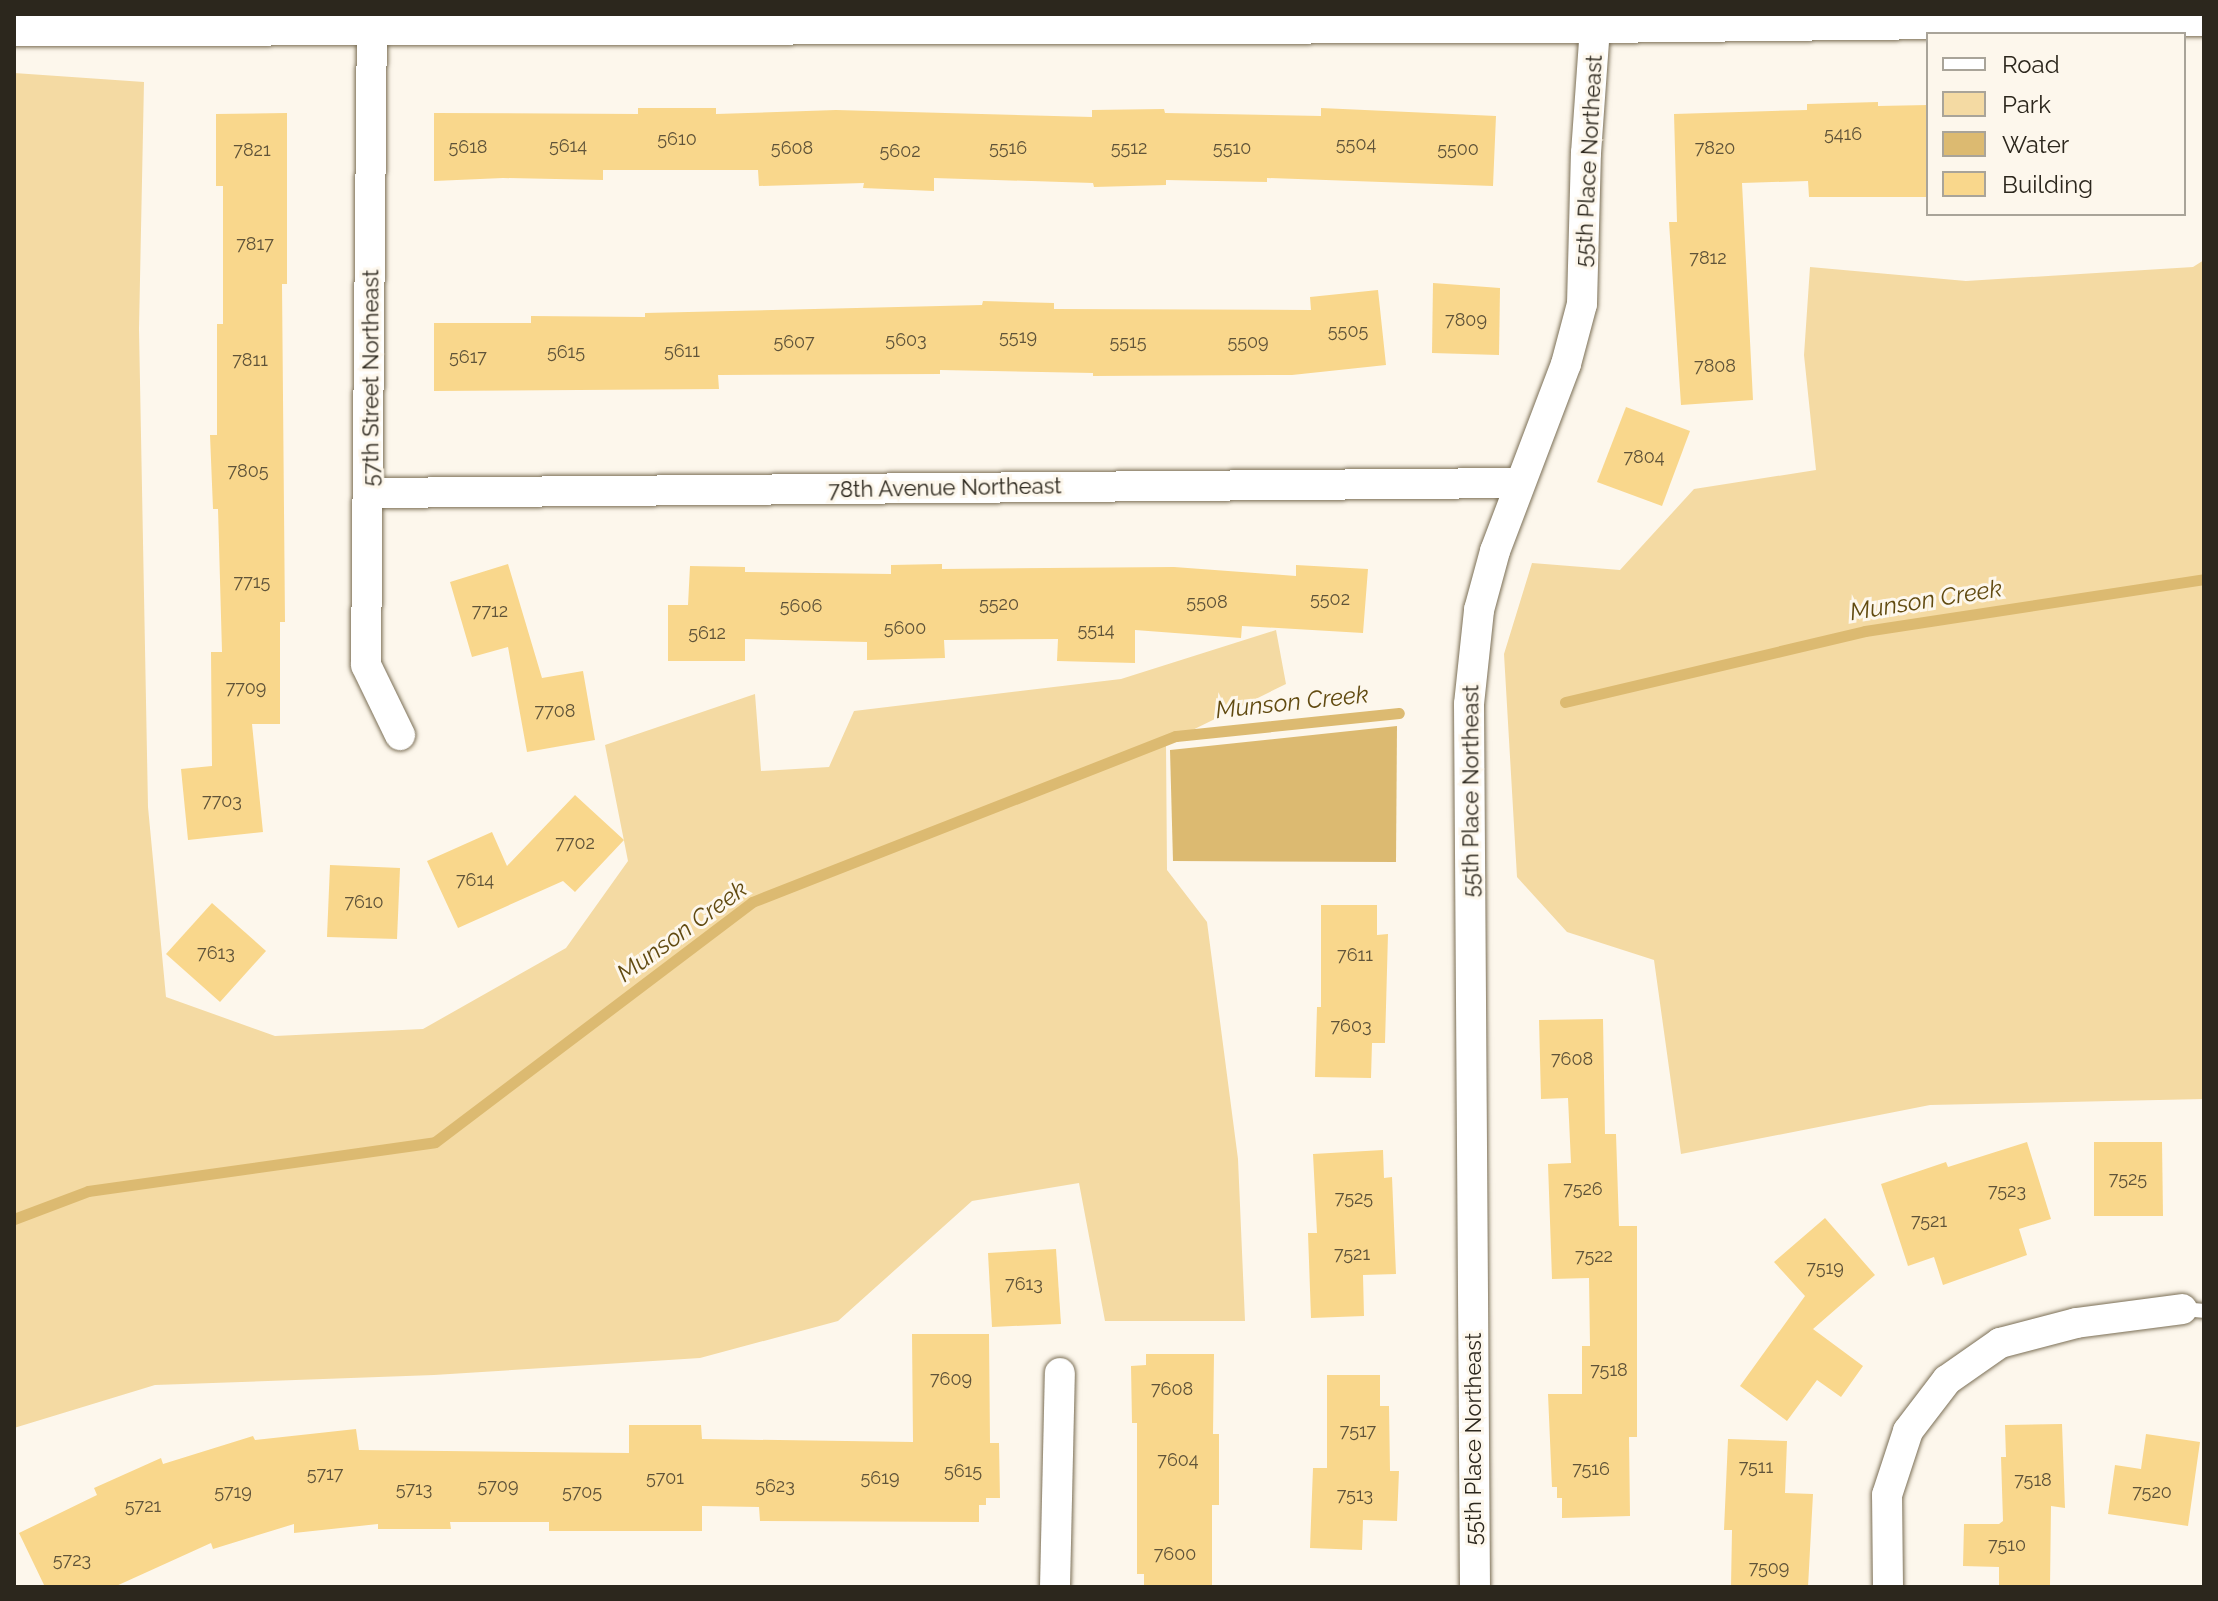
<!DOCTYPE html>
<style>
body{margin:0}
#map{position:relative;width:2218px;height:1601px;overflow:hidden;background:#fdf7ec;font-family:Raleway,sans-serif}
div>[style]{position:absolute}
.green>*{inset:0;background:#f4daa3}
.water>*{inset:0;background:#dcba71}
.stream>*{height:11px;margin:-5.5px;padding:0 5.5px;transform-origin:5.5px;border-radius:5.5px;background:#dcba71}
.building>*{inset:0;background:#f9d78c}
.roads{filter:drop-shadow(0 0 2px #7b6f56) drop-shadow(0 0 2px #7b6f56)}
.lane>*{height:14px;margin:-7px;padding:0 7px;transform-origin:7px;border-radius:7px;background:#fff}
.street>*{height:30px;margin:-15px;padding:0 15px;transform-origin:15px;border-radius:15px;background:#fff}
span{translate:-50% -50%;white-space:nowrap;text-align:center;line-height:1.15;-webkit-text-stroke:6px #fdf7ec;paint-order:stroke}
.number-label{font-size:18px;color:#5f5339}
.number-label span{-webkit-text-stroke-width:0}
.street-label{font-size:22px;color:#2c271d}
.water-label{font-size:24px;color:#614a10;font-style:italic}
.frame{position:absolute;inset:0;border:16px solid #2c271d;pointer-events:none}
.legend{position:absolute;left:1926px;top:32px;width:260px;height:184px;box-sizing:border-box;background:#fdf7ec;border:2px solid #a9a499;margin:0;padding:10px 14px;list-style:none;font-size:24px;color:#2c271d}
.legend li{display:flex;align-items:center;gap:16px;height:40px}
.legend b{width:40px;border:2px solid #a9a499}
</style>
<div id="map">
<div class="green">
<i style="clip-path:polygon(14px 73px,144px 82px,139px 329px,148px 807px,166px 997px,275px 1036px,423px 1029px,566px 948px,628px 861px,605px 745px,755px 694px,761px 771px,829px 767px,854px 711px,1121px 679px,1276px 630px,1286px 684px,1166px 743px,1167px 870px,1207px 922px,1238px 1159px,1245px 1321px,1105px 1321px,1079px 1183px,972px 1201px,838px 1321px,700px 1358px,434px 1375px,155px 1385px,14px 1428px)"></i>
<i style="clip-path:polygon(2204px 260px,2204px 1099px,1930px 1105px,1681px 1154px,1654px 960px,1567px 932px,1517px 877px,1504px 654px,1532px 563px,1620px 570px,1694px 489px,1816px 470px,1804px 355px,1810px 267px,1966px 281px,2193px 267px)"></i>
</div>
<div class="water">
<i style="clip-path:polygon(1397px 726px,1396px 862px,1173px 861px,1170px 750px)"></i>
</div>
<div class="stream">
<i style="left:1565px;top:702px;width:308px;rotate:-13.3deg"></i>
<i style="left:1865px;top:631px;width:343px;rotate:-8.7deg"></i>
<i style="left:14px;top:1219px;width:79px;rotate:-20.7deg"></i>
<i style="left:88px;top:1191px;width:350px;rotate:-8deg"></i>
<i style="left:435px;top:1142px;width:398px;rotate:-37.1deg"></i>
<i style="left:752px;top:902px;width:455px;rotate:-21.4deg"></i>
<i style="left:1176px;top:736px;width:224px;rotate:-5.9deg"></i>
</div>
<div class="building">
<i style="clip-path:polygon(1878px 102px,1878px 106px,1928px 105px,1928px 197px,1809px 197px,1808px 181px,1742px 183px,1753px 400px,1681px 405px,1669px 222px,1677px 222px,1674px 114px,1807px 110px,1807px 104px)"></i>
<i style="clip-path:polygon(638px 108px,716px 108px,716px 114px,836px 110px,1092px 117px,1092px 110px,1164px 109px,1165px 113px,1321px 116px,1321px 108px,1496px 116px,1493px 186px,1267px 178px,1267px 182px,1166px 180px,1166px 185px,1094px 187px,1093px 183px,934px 178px,934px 191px,863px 188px,864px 183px,759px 186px,758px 170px,603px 170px,603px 180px,503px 178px,434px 181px,434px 113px,638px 114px)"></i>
<i style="clip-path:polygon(287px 113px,287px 284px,282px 284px,285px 622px,280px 622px,280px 724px,252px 724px,263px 832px,188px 840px,181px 769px,212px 766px,211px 652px,222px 652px,218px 509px,213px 509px,210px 435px,217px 435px,217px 324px,223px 324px,223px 186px,216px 186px,216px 114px)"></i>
<i style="clip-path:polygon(1433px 283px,1500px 288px,1499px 355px,1432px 353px)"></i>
<i style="clip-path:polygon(1378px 290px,1386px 365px,1292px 375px,1093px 376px,1093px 373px,940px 370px,940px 374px,718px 375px,719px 389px,434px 391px,434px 323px,531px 323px,531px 316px,645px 317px,645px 313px,982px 305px,983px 301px,1054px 303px,1054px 309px,1311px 310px,1310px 297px)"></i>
<i style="clip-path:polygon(1626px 407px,1690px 431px,1662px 506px,1597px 482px)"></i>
<i style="clip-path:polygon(508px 564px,542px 678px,583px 671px,595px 740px,527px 752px,508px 647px,472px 657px,450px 582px)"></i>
<i style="clip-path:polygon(942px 564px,942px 569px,1174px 567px,1296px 576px,1296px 565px,1368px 569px,1363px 633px,1242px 626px,1241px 638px,1135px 630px,1135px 663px,1057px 661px,1058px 639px,944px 640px,945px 658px,867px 660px,867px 642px,745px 639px,745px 661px,668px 661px,668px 605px,688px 605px,690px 566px,745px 567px,745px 572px,891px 574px,891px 565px)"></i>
<i style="clip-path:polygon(575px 795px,624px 840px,575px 892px,563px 881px,458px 928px,427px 861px,492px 832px,507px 866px)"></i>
<i style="clip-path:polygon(330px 865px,400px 868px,397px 939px,327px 937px)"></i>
<i style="clip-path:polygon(212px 903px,266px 951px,220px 1002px,166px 954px)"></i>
<i style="clip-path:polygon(1321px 905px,1377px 905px,1377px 935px,1388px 934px,1385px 1043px,1372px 1043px,1371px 1078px,1315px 1077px,1317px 1007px,1321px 1007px)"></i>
<i style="clip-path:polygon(1603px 1019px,1605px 1134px,1616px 1134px,1619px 1226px,1637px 1226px,1637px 1437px,1629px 1437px,1630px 1516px,1562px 1518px,1562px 1498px,1557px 1498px,1557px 1487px,1552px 1487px,1548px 1394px,1582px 1394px,1582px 1346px,1590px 1346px,1589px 1278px,1552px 1279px,1548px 1164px,1571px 1163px,1568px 1098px,1541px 1099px,1539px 1020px)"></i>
<i style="clip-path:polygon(2027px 1142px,2051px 1219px,2019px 1229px,2027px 1255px,1943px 1285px,1934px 1257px,1908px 1266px,1881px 1184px,1946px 1162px,1948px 1167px)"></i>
<i style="clip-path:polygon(2094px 1142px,2162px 1142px,2163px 1216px,2094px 1216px)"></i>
<i style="clip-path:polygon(1383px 1150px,1384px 1178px,1392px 1177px,1396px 1274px,1363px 1275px,1364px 1316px,1311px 1318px,1308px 1233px,1317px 1233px,1313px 1154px)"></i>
<i style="clip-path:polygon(1825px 1218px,1875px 1275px,1813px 1329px,1863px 1366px,1841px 1397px,1817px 1380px,1787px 1421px,1740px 1386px,1805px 1296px,1774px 1262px)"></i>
<i style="clip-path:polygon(1056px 1249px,1061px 1324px,992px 1327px,988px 1253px)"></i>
<i style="clip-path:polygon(912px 1334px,989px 1334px,990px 1443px,999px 1443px,1000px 1498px,986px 1498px,986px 1505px,979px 1505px,979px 1522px,760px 1521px,759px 1507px,702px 1506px,702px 1531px,549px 1531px,549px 1522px,450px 1522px,451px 1529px,378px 1529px,378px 1524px,294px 1533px,294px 1524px,213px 1549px,211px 1543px,114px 1587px,45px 1587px,19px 1533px,97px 1495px,94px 1488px,161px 1458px,163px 1464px,253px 1436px,255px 1440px,356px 1429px,359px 1450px,629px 1453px,629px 1425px,701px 1425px,702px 1439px,913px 1442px)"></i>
<i style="clip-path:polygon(1146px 1354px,1214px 1354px,1213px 1434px,1219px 1434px,1219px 1505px,1212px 1505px,1212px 1587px,1144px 1587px,1144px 1574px,1137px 1574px,1137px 1423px,1132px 1423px,1131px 1366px,1146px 1365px)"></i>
<i style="clip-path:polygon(1327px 1375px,1380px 1375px,1380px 1406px,1389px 1406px,1390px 1471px,1399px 1471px,1397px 1521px,1363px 1520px,1362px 1550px,1310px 1548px,1313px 1468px,1327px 1468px)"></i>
<i style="clip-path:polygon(2062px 1424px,2065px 1508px,2051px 1506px,2050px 1587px,1999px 1587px,1999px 1567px,1963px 1566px,1964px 1524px,1999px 1524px,2003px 1521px,2001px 1457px,2006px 1457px,2005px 1425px)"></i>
<i style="clip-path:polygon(2146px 1434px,2200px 1442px,2188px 1526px,2108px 1514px,2115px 1465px,2141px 1469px)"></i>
<i style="clip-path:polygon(1728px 1439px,1787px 1441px,1785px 1493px,1813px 1494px,1808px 1587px,1731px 1587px,1732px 1530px,1724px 1530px)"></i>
</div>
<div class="roads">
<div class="lane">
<i style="left:2182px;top:1309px;width:22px;rotate:5deg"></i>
</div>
<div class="street">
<i style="left:372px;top:14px;width:651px;rotate:90.53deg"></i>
<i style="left:366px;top:665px;width:78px;rotate:64.1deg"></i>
<i style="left:14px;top:31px;width:1582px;rotate:-0.11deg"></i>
<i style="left:1596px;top:28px;width:608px;rotate:-0.66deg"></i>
<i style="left:371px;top:493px;width:1149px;rotate:-0.5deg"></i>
<i style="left:1055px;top:1587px;width:214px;rotate:-88.7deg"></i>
<i style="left:1475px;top:1587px;width:883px;rotate:-90.39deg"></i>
<i style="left:1469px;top:704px;width:95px;rotate:-83.9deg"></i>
<i style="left:1479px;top:610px;width:61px;rotate:-74.8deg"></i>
<i style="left:1495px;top:551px;width:200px;rotate:-69.2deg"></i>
<i style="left:1566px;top:364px;width:62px;rotate:-75.1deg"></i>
<i style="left:1582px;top:304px;width:151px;rotate:-88.5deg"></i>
<i style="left:1586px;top:153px;width:139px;rotate:-85.9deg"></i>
<i style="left:1888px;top:1587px;width:92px;rotate:-90.6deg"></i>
<i style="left:1887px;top:1495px;width:67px;rotate:-71.8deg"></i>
<i style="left:1908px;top:1431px;width:64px;rotate:-52.6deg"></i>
<i style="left:1947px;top:1380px;width:65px;rotate:-34.9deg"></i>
<i style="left:2000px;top:1343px;width:79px;rotate:-14.7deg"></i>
<i style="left:2076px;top:1323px;width:107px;rotate:-7.5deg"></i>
</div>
</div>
<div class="number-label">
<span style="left:1843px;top:134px">5416</span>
<span style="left:677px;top:139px">5610</span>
<span style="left:1356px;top:144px">5504</span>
<span style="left:568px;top:146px">5614</span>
<span style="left:468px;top:147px">5618</span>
<span style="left:792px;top:148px">5608</span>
<span style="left:1008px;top:148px">5516</span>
<span style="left:1129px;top:148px">5512</span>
<span style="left:1232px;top:148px">5510</span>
<span style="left:1715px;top:148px">7820</span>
<span style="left:1458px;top:149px">5500</span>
<span style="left:252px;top:150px">7821</span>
<span style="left:900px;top:151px">5602</span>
<span style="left:255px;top:244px">7817</span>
<span style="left:1708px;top:258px">7812</span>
<span style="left:1466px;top:320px">7809</span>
<span style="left:1348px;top:331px">5505</span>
<span style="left:1018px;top:337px">5519</span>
<span style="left:906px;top:340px">5603</span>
<span style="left:794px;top:342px">5607</span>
<span style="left:1128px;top:342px">5515</span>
<span style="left:1248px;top:342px">5509</span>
<span style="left:682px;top:351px">5611</span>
<span style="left:566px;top:352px">5615</span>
<span style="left:468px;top:357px">5617</span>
<span style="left:250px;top:360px">7811</span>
<span style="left:1715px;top:366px">7808</span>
<span style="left:1644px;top:457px">7804</span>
<span style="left:248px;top:471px">7805</span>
<span style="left:252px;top:582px">7715</span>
<span style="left:1330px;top:599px">5502</span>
<span style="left:1207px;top:602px">5508</span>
<span style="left:999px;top:604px">5520</span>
<span style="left:801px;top:606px">5606</span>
<span style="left:490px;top:611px">7712</span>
<span style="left:905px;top:628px">5600</span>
<span style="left:1096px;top:630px">5514</span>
<span style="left:707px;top:633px">5612</span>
<span style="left:246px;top:688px">7709</span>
<span style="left:555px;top:711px">7708</span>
<span style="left:222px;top:801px">7703</span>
<span style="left:575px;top:843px">7702</span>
<span style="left:475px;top:880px">7614</span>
<span style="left:364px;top:902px">7610</span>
<span style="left:216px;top:953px">7613</span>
<span style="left:1355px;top:955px">7611</span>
<span style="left:1351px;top:1026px">7603</span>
<span style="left:1572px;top:1059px">7608</span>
<span style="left:2128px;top:1179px">7525</span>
<span style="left:1583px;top:1189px">7526</span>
<span style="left:2007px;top:1191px">7523</span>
<span style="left:1354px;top:1198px">7525</span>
<span style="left:1929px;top:1221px">7521</span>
<span style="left:1352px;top:1254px">7521</span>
<span style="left:1594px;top:1256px">7522</span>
<span style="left:1825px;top:1268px">7519</span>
<span style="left:1024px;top:1284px">7613</span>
<span style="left:1609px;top:1370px">7518</span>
<span style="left:951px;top:1379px">7609</span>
<span style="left:1172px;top:1389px">7608</span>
<span style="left:1358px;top:1431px">7517</span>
<span style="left:1178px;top:1460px">7604</span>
<span style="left:1756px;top:1467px">7511</span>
<span style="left:1591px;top:1469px">7516</span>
<span style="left:963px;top:1471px">5615</span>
<span style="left:325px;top:1474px">5717</span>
<span style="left:665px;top:1478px">5701</span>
<span style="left:880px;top:1478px">5619</span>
<span style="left:2033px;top:1480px">7518</span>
<span style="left:498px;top:1486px">5709</span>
<span style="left:775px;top:1486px">5623</span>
<span style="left:414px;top:1489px">5713</span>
<span style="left:233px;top:1492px">5719</span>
<span style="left:582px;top:1492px">5705</span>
<span style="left:2152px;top:1492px">7520</span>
<span style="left:1355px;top:1495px">7513</span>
<span style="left:143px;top:1506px">5721</span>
<span style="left:2007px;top:1545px">7510</span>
<span style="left:1175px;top:1554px">7600</span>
<span style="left:72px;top:1560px">5723</span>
<span style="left:1769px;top:1568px">7509</span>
</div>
<div class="street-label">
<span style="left:1589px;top:161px;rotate:-87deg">55th Place Northeast</span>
<span style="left:371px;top:378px;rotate:-90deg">57th Street Northeast</span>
<span style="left:945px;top:488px;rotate:-1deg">78th Avenue Northeast</span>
<span style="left:1471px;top:791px;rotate:-90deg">55th Place Northeast</span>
<span style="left:1474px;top:1439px;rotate:-90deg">55th Place Northeast</span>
</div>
<div class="water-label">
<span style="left:1926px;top:600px;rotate:-9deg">Munson Creek</span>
<span style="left:1292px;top:702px;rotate:-6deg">Munson Creek</span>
<span style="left:682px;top:931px;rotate:-36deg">Munson Creek</span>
</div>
<div class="frame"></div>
<ul class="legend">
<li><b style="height:10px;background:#fff"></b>Road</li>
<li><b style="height:22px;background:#f4daa3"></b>Park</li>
<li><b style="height:22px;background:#dcba71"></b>Water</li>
<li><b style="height:22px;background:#f9d78c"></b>Building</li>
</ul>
</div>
